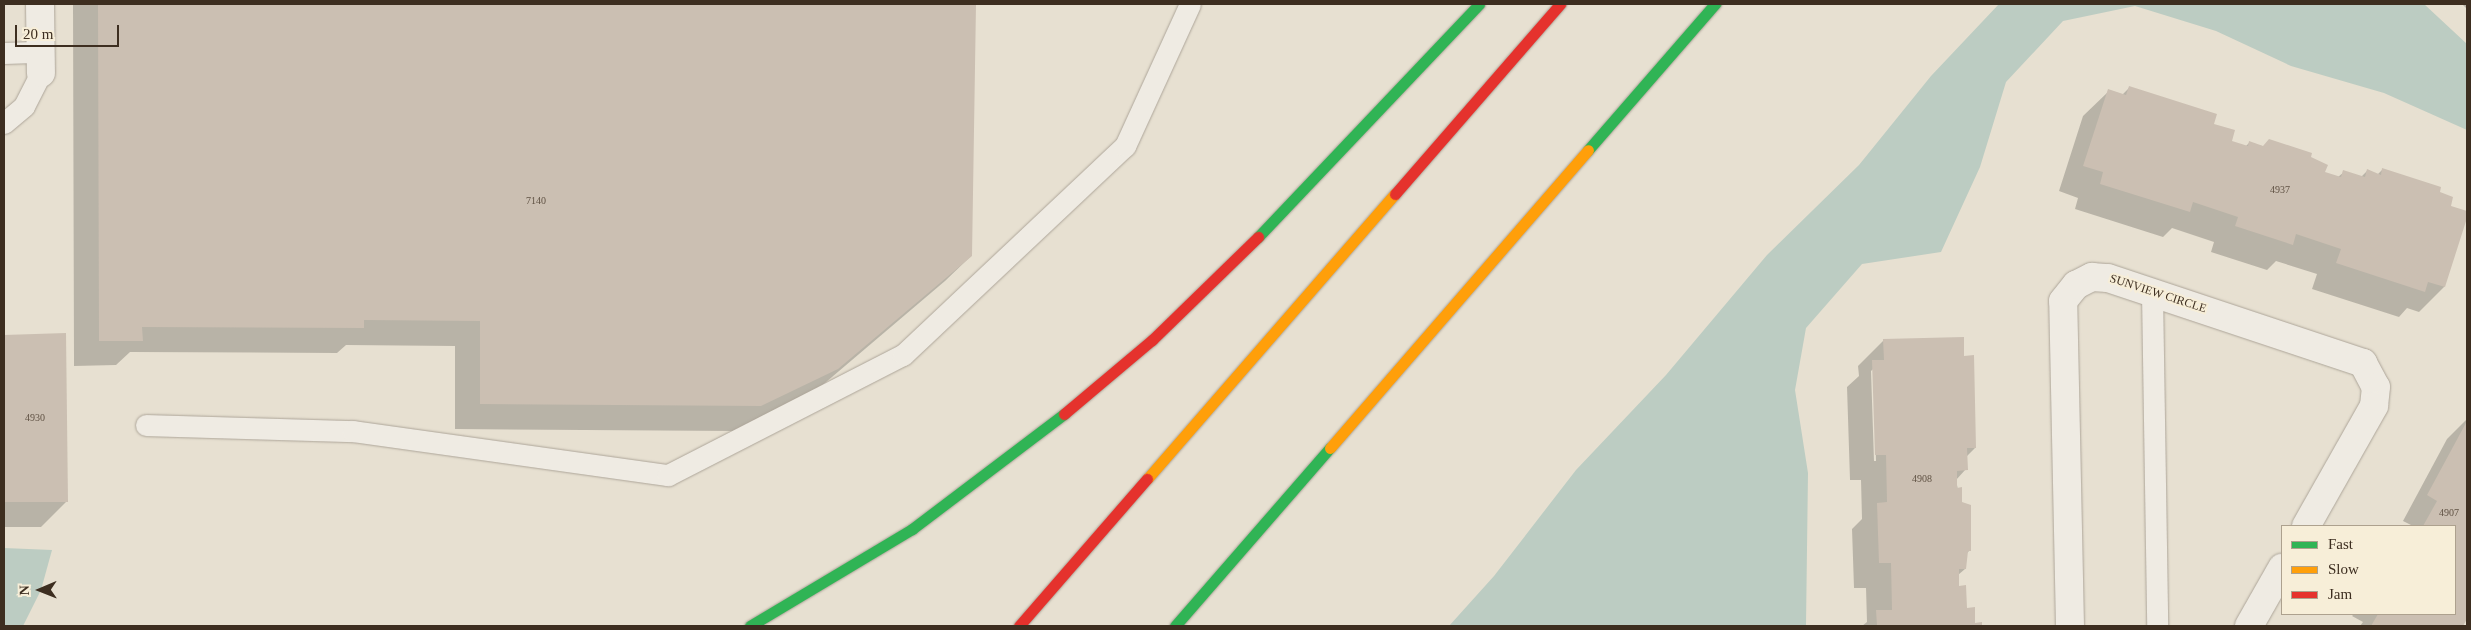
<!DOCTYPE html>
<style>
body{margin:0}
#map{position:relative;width:2471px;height:630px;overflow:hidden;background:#e7e0d1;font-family:"Times New Roman",serif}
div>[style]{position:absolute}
.water>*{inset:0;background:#bcccc2}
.shadow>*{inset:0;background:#0003}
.building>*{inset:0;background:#cbbfb2}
.roads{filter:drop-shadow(0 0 1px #ada599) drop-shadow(0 0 1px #ada599)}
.lane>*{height:21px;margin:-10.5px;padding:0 10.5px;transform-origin:10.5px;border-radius:10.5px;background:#efebe3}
.street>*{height:28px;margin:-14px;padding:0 14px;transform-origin:14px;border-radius:14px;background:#efebe3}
.fast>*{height:11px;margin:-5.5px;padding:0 5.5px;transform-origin:5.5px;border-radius:5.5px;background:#30b455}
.slow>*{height:11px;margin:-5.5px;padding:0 5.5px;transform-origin:5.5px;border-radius:5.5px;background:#ff9f0a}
.jam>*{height:11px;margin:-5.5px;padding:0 5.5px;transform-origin:5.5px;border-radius:5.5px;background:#e5322d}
span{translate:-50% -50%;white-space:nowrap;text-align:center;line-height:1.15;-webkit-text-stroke:4px #f7eed8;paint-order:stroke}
.number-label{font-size:10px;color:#605244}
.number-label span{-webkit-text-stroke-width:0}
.street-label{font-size:12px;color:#3d2e20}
.frame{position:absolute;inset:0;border:5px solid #3d2e20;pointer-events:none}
.legend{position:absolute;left:2281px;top:525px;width:175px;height:90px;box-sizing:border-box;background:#f7eed8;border:1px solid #ada18e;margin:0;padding:6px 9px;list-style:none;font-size:15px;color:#3d2e20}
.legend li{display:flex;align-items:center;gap:10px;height:25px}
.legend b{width:25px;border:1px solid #ada18e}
.north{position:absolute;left:15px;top:565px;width:50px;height:50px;-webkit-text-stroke:4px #f7eed8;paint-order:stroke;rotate:269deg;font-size:14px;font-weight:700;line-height:20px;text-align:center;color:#3d2e20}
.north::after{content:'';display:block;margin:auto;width:18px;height:22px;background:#3d2e20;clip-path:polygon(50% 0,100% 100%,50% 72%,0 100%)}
.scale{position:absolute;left:15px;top:25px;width:104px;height:22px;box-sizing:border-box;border:2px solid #3d2e20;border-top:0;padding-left:6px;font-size:15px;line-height:18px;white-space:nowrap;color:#3d2e20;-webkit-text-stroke:4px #f7eed8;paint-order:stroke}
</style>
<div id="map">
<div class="water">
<i style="clip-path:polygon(1999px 4px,2424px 4px,2467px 44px,2467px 130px,2384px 93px,2291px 66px,2216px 31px,2135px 6px,2063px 21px,2006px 82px,1980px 167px,1941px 252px,1862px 264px,1806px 328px,1795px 390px,1808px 473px,1806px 626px,1449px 626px,1494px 576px,1576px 470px,1666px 375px,1767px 255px,1859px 165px,1931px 76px)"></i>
<i style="clip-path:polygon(4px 548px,52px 550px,41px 590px,23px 626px,4px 626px)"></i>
</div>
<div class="shadow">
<i style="clip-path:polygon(73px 4px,974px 4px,971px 256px,945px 281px,812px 394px,735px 431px,455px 429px,455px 346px,346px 345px,337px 353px,130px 352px,116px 365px,74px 366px)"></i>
<i style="clip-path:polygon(2462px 4px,2467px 4px,2467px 9px)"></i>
<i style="clip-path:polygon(2129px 88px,2212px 125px,2230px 141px,2245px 147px,2249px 143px,2310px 157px,2324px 173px,2338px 177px,2344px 172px,2361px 177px,2367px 171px,2377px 175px,2383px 169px,2438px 193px,2449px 206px,2467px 212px,2444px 287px,2419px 312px,2407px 308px,2399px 317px,2312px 289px,2317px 274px,2276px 261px,2267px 270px,2211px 252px,2214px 242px,2172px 228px,2163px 237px,2075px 209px,2078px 198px,2059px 191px,2083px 116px,2109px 91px,2122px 95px)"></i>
<i style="clip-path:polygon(65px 335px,67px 501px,41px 527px,4px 527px,4px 336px)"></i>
<i style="clip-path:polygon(evenodd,1884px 340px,1963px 357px,1975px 448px,1966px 457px,1966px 469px,1956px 480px,1970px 550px,1967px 553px,1965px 569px,1958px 575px,1958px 587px,1965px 609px,1974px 624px,1981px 623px,1981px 626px,1862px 626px,1867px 622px,1866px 588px,1854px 588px,1852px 529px,1862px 519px,1861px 480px,1850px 480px,1847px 387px,1859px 376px,1858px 366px,1884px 340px,1874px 368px,1876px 461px,1874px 461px,1871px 371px,1874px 368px)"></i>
<i style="clip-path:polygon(2467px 419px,2467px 617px,2462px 626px,2360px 626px,2363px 622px,2352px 616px,2354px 614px,2455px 614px,2455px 526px,2413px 526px,2403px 521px,2447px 439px)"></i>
</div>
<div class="building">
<i style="clip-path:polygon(98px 4px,976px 4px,972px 256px,838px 369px,761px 406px,480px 404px,480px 321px,364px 320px,364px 328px,142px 327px,143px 341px,99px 341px)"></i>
<i style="clip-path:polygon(2129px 86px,2217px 114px,2214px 124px,2235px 130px,2232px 141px,2248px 146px,2249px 141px,2263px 146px,2269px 139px,2312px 153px,2311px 157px,2328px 165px,2325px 172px,2341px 177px,2343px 170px,2365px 177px,2367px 169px,2381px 175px,2382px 168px,2441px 187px,2440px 192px,2453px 197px,2451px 206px,2467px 211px,2467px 218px,2445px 287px,2428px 282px,2425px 292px,2336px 263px,2341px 249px,2296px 234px,2293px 245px,2235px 226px,2238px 217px,2193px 202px,2190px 212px,2100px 184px,2103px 172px,2083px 166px,2108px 89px,2126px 95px)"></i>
<i style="clip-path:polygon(66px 333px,68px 502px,4px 502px,4px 335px)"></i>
<i style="clip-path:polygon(1964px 337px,1964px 356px,1974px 355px,1976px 448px,1967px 448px,1968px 470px,1957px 471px,1957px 488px,1962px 487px,1962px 502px,1971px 505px,1971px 551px,1968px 551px,1966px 569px,1959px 569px,1959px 586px,1966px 585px,1967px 608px,1975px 607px,1975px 623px,1982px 622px,1982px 626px,1877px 626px,1876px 610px,1892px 610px,1891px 563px,1879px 563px,1877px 503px,1887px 502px,1886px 455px,1875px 455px,1872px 360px,1884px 360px,1883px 339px)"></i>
<i style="clip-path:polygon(2467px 421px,2467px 619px,2463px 626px,2371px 626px,2378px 614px,2455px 614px,2455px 526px,2423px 526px,2437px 501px,2427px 495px)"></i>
</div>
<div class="roads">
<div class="lane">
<i style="left:4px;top:53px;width:37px;rotate:-2deg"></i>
<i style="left:4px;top:123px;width:26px;rotate:-40deg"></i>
<i style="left:24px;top:106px;width:37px;rotate:-63deg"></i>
<i style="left:2152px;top:292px;width:334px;rotate:89.1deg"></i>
<i style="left:146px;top:425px;width:207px;rotate:1.7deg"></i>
<i style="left:353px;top:431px;width:318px;rotate:8deg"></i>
<i style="left:668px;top:475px;width:264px;rotate:-27.1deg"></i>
<i style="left:903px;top:355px;width:305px;rotate:-43.3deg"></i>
<i style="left:1125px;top:146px;width:156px;rotate:-65.4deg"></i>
</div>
<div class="street">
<i style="left:40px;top:4px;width:69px;rotate:89.2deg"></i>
<i style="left:2070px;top:626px;width:325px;rotate:-91.2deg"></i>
<i style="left:2063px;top:301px;width:21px;rotate:-51deg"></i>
<i style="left:2076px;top:285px;width:18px;rotate:-27deg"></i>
<i style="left:2092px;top:277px;width:16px;rotate:4deg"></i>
<i style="left:2108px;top:278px;width:269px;rotate:18.4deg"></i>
<i style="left:2363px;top:363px;width:27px;rotate:62deg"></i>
<i style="left:2376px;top:387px;width:19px;rotate:96deg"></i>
<i style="left:2374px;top:406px;width:138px;rotate:119.5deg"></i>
<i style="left:2249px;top:626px;width:67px;rotate:-60.4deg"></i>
</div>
<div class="fast">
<i style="left:1588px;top:150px;width:194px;rotate:-49deg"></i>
<i style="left:1258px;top:237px;width:321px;rotate:-46.5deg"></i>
<i style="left:750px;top:626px;width:189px;rotate:-30.9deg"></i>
<i style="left:912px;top:529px;width:191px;rotate:-37.1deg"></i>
<i style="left:1175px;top:626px;width:236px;rotate:-49deg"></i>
</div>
<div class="slow">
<i style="left:1330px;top:448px;width:394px;rotate:-49.1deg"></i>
<i style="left:1147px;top:479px;width:378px;rotate:-49deg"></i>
</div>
<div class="jam">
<i style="left:1395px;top:194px;width:252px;rotate:-49deg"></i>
<i style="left:1064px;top:414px;width:115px;rotate:-40.1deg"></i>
<i style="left:1152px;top:340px;width:148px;rotate:-44.2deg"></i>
<i style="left:1019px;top:626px;width:195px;rotate:-49deg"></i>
</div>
</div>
<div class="number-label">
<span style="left:2280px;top:190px">4937</span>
<span style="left:536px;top:201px">7140</span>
<span style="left:35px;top:418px">4930</span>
<span style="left:1922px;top:479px">4908</span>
<span style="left:2449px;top:513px">4907</span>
</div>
<div class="street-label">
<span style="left:2158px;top:294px;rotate:18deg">SUNVIEW CIRCLE</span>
</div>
<div class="frame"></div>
<ul class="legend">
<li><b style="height:6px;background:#30b455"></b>Fast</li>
<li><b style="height:6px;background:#ff9f0a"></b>Slow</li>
<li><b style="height:6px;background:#e5322d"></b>Jam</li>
</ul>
<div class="north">N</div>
<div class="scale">20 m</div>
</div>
